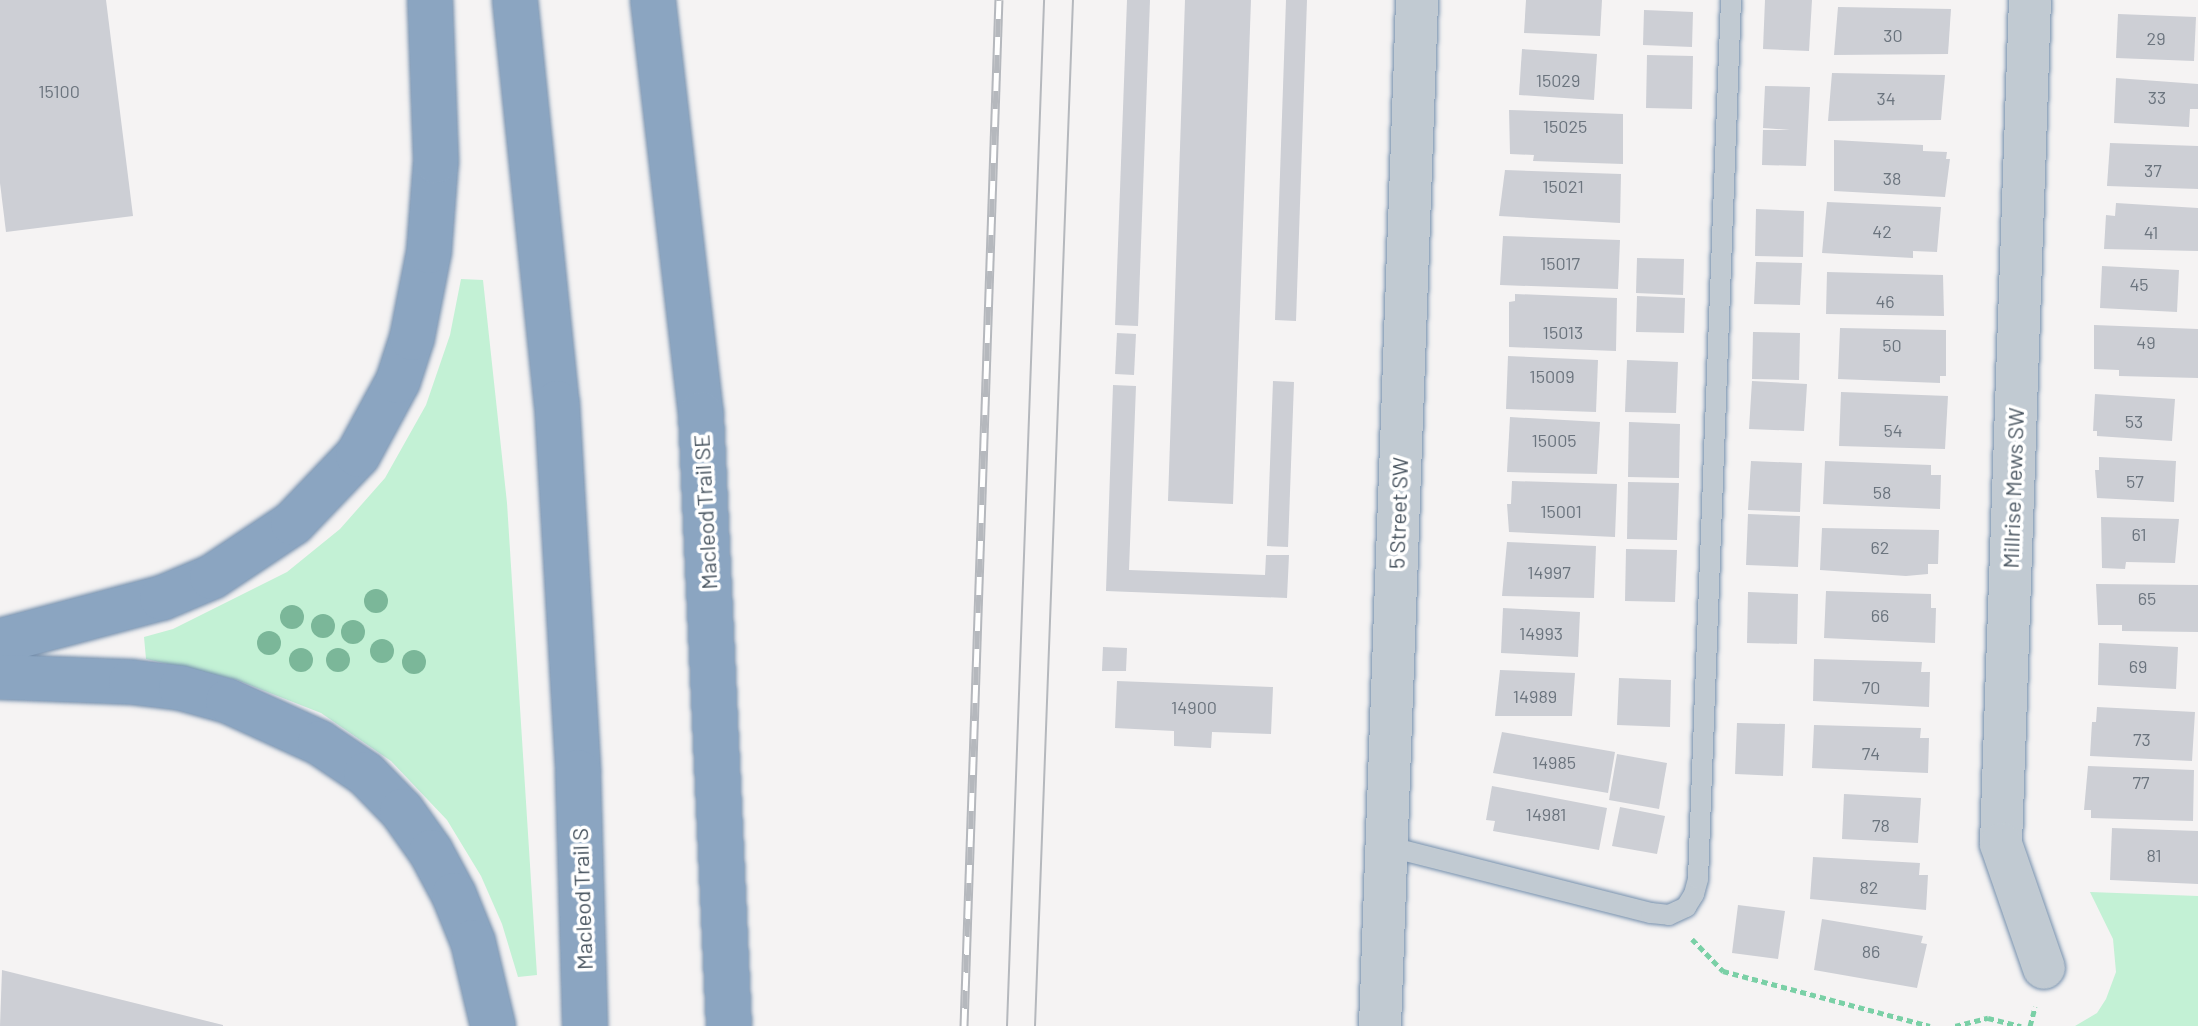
<!DOCTYPE html>
<style>
body{margin:0}
#map{position:relative;width:2198px;height:1026px;overflow:hidden;background:#f5f3f3;font-family:Barlow,sans-serif}
div>[style]{position:absolute}
.green>*{inset:0;background:#c3f1d5}
.building>*{inset:0;background:#cdcfd5}
.path>*{height:5px;margin-top:-2.5px;transform-origin:0;background:repeating-linear-gradient(90deg,#7ad0a6 0 6px,transparent 0 10px)}
.roads{filter:drop-shadow(0 0 2px #7690ad) drop-shadow(0 0 2px #7690ad)}
.service>*{height:20px;margin:-10px;padding:0 10px;transform-origin:10px;border-radius:10px;background:#c1cad2}
.minor>*{height:42px;margin:-21px;padding:0 21px;transform-origin:21px;border-radius:21px;background:#c1cad2}
.motorway>*{height:44px;margin:-22px;padding:0 22px;transform-origin:22px;border-radius:22px;background:#8ba5c1}
.tram>*{height:2px;margin:-1px;padding:0 1px;transform-origin:1px;border-radius:1px;background:#b5b8bd}
.rail>*{height:9px;margin-top:-4.5px;transform-origin:0;background:repeating-linear-gradient(90deg,#fff 0 18px,#b5b8bd 0 36px);box-sizing:border-box;border-block:2px solid #b5b8bd}
.trees>*{width:24px;height:24px;margin:-12px;border-radius:50%;background:#7bb799}
span{translate:-50% -50%;white-space:nowrap;text-align:center;line-height:1.15;-webkit-text-stroke:7px #fff;paint-order:stroke}
.number-label{font-size:18px;color:#6b747e}
.number-label span{-webkit-text-stroke-width:0}
.street-label{font-size:22px;color:#4a5661}
</style>
<div id="map">
<div class="green">
<i style="clip-path:polygon(461px 279px,483px 280px,507px 503px,537px 975px,518px 977px,502px 924px,481px 876px,447px 820px,391px 761px,321px 713px,237px 680px,146px 659px,144px 637px,173px 629px,287px 572px,340px 529px,385px 478px,426px 405px,450px 335px)"></i>
<i style="clip-path:polygon(2090px 892px,2198px 896px,2198px 1026px,2075px 1026px,2097px 1013px,2106px 999px,2116px 972px,2113px 939px)"></i>
</div>
<div class="building">
<i style="clip-path:polygon(0 0,106px 0,133px 216px,6px 232px,0 183px)"></i>
<i style="clip-path:polygon(1127px 0,1150px 0,1138px 326px,1115px 325px)"></i>
<i style="clip-path:polygon(1185px 0,1251px 0,1233px 504px,1168px 501px)"></i>
<i style="clip-path:polygon(1286px 0,1307px 0,1296px 321px,1275px 320px)"></i>
<i style="clip-path:polygon(1526px 0,1602px 0,1600px 36px,1524px 33px)"></i>
<i style="clip-path:polygon(1765px 0,1812px 0,1809px 51px,1763px 49px)"></i>
<i style="clip-path:polygon(1838px 7px,1951px 9px,1948px 54px,1834px 55px)"></i>
<i style="clip-path:polygon(1644px 10px,1693px 12px,1692px 47px,1643px 45px)"></i>
<i style="clip-path:polygon(2118px 14px,2196px 17px,2194px 61px,2116px 58px)"></i>
<i style="clip-path:polygon(1522px 49px,1597px 54px,1594px 100px,1519px 95px)"></i>
<i style="clip-path:polygon(1647px 55px,1693px 56px,1692px 109px,1646px 108px)"></i>
<i style="clip-path:polygon(1832px 73px,1945px 75px,1941px 120px,1828px 121px)"></i>
<i style="clip-path:polygon(2116px 78px,2198px 84px,2198px 109px,2190px 109px,2189px 127px,2114px 123px)"></i>
<i style="clip-path:polygon(1765px 86px,1810px 87px,1806px 166px,1762px 165px,1763px 130px,1790px 130px,1763px 128px)"></i>
<i style="clip-path:polygon(1509px 110px,1623px 114px,1623px 164px,1533px 161px,1534px 155px,1510px 154px)"></i>
<i style="clip-path:polygon(1834px 140px,1923px 145px,1923px 151px,1947px 152px,1946px 159px,1950px 159px,1945px 197px,1834px 191px)"></i>
<i style="clip-path:polygon(2110px 143px,2198px 146px,2198px 189px,2107px 186px)"></i>
<i style="clip-path:polygon(1505px 170px,1621px 174px,1620px 223px,1499px 216px)"></i>
<i style="clip-path:polygon(1827px 202px,1941px 207px,1937px 252px,1913px 251px,1913px 258px,1822px 253px)"></i>
<i style="clip-path:polygon(2116px 203px,2198px 208px,2198px 251px,2104px 249px,2106px 215px,2115px 216px)"></i>
<i style="clip-path:polygon(1756px 209px,1804px 211px,1803px 257px,1755px 256px)"></i>
<i style="clip-path:polygon(1503px 236px,1620px 240px,1618px 289px,1500px 285px)"></i>
<i style="clip-path:polygon(1637px 258px,1684px 259px,1683px 295px,1636px 293px)"></i>
<i style="clip-path:polygon(1756px 262px,1802px 263px,1800px 305px,1754px 304px)"></i>
<i style="clip-path:polygon(2102px 266px,2179px 270px,2177px 312px,2100px 308px)"></i>
<i style="clip-path:polygon(1827px 272px,1943px 275px,1944px 316px,1826px 314px)"></i>
<i style="clip-path:polygon(1515px 294px,1617px 298px,1616px 351px,1509px 347px,1509px 302px,1515px 301px)"></i>
<i style="clip-path:polygon(1637px 296px,1685px 298px,1684px 333px,1636px 332px)"></i>
<i style="clip-path:polygon(2094px 325px,2198px 329px,2198px 378px,2119px 376px,2119px 370px,2094px 369px)"></i>
<i style="clip-path:polygon(1840px 328px,1946px 330px,1946px 376px,1940px 376px,1940px 383px,1838px 379px)"></i>
<i style="clip-path:polygon(1753px 332px,1800px 333px,1799px 380px,1752px 379px)"></i>
<i style="clip-path:polygon(1117px 333px,1136px 334px,1134px 375px,1115px 374px)"></i>
<i style="clip-path:polygon(1508px 356px,1598px 360px,1596px 412px,1506px 409px)"></i>
<i style="clip-path:polygon(1627px 360px,1678px 362px,1676px 413px,1625px 412px)"></i>
<i style="clip-path:polygon(1273px 381px,1294px 382px,1288px 547px,1267px 546px)"></i>
<i style="clip-path:polygon(1752px 381px,1807px 384px,1804px 431px,1749px 429px)"></i>
<i style="clip-path:polygon(1113px 385px,1136px 386px,1129px 570px,1265px 575px,1266px 555px,1289px 555px,1287px 598px,1106px 591px)"></i>
<i style="clip-path:polygon(1841px 392px,1948px 396px,1945px 449px,1839px 446px)"></i>
<i style="clip-path:polygon(2095px 394px,2175px 399px,2172px 441px,2097px 436px,2097px 431px,2093px 431px)"></i>
<i style="clip-path:polygon(1510px 417px,1600px 422px,1597px 474px,1507px 472px)"></i>
<i style="clip-path:polygon(1629px 422px,1680px 424px,1679px 478px,1628px 477px)"></i>
<i style="clip-path:polygon(2099px 457px,2176px 461px,2174px 502px,2097px 498px,2095px 470px,2099px 470px)"></i>
<i style="clip-path:polygon(1751px 461px,1802px 463px,1800px 512px,1748px 510px)"></i>
<i style="clip-path:polygon(1825px 461px,1931px 465px,1931px 475px,1941px 475px,1940px 509px,1823px 504px)"></i>
<i style="clip-path:polygon(1512px 481px,1617px 484px,1615px 537px,1509px 532px,1507px 504px,1511px 504px)"></i>
<i style="clip-path:polygon(1628px 482px,1679px 483px,1677px 540px,1627px 539px)"></i>
<i style="clip-path:polygon(1748px 514px,1800px 516px,1798px 567px,1746px 565px)"></i>
<i style="clip-path:polygon(2101px 517px,2179px 519px,2175px 563px,2126px 562px,2125px 569px,2102px 568px)"></i>
<i style="clip-path:polygon(1822px 528px,1939px 530px,1938px 564px,1928px 564px,1928px 574px,1906px 576px,1820px 570px)"></i>
<i style="clip-path:polygon(1507px 542px,1596px 546px,1594px 598px,1502px 596px)"></i>
<i style="clip-path:polygon(1626px 549px,1677px 550px,1675px 602px,1625px 601px)"></i>
<i style="clip-path:polygon(2096px 584px,2198px 585px,2198px 632px,2122px 631px,2122px 625px,2098px 625px)"></i>
<i style="clip-path:polygon(1826px 591px,1931px 594px,1931px 608px,1936px 608px,1935px 643px,1824px 638px)"></i>
<i style="clip-path:polygon(1748px 592px,1798px 594px,1797px 644px,1747px 643px)"></i>
<i style="clip-path:polygon(1503px 608px,1580px 612px,1578px 657px,1501px 653px)"></i>
<i style="clip-path:polygon(2099px 643px,2178px 647px,2176px 689px,2098px 685px)"></i>
<i style="clip-path:polygon(1103px 647px,1127px 648px,1126px 671px,1102px 671px)"></i>
<i style="clip-path:polygon(1814px 659px,1922px 662px,1921px 672px,1930px 672px,1929px 707px,1813px 701px)"></i>
<i style="clip-path:polygon(1500px 670px,1575px 673px,1572px 716px,1495px 716px)"></i>
<i style="clip-path:polygon(1619px 678px,1671px 680px,1670px 727px,1617px 725px)"></i>
<i style="clip-path:polygon(1117px 681px,1273px 687px,1271px 734px,1212px 732px,1211px 748px,1174px 746px,1174px 731px,1115px 728px)"></i>
<i style="clip-path:polygon(2097px 707px,2195px 712px,2192px 761px,2090px 756px,2092px 722px,2096px 722px)"></i>
<i style="clip-path:polygon(1737px 723px,1785px 724px,1783px 776px,1735px 774px)"></i>
<i style="clip-path:polygon(1814px 725px,1921px 728px,1920px 738px,1929px 738px,1928px 773px,1812px 768px)"></i>
<i style="clip-path:polygon(1502px 732px,1615px 752px,1608px 793px,1493px 773px)"></i>
<i style="clip-path:polygon(1617px 754px,1667px 763px,1659px 809px,1609px 800px)"></i>
<i style="clip-path:polygon(2088px 766px,2194px 770px,2193px 821px,2091px 818px,2091px 810px,2084px 810px)"></i>
<i style="clip-path:polygon(1492px 786px,1607px 808px,1599px 850px,1493px 831px,1495px 821px,1486px 820px)"></i>
<i style="clip-path:polygon(1844px 794px,1921px 798px,1918px 843px,1842px 839px)"></i>
<i style="clip-path:polygon(1620px 807px,1665px 816px,1657px 854px,1612px 846px)"></i>
<i style="clip-path:polygon(2112px 828px,2198px 831px,2198px 884px,2110px 880px)"></i>
<i style="clip-path:polygon(1813px 857px,1920px 863px,1919px 875px,1928px 875px,1926px 910px,1810px 899px)"></i>
<i style="clip-path:polygon(1738px 905px,1785px 911px,1778px 959px,1732px 953px)"></i>
<i style="clip-path:polygon(1822px 919px,1923px 936px,1921px 943px,1927px 944px,1917px 988px,1814px 970px)"></i>
<i style="clip-path:polygon(2px 970px,223px 1025px,223px 1026px,0 1026px)"></i>
</div>
<div class="path">
<i style="left:1692px;top:939px;width:45px;rotate:45.9deg"></i>
<i style="left:1723px;top:971px;width:214px;rotate:14.9deg"></i>
<i style="left:1955px;top:1026px;width:34px;rotate:-14deg"></i>
<i style="left:1988px;top:1018px;width:34px;rotate:14deg"></i>
<i style="left:2030px;top:1026px;width:20px;rotate:-75deg"></i>
</div>
<div class="roads">
<div class="service">
<i style="left:1386px;top:846px;width:273px;rotate:14.2deg"></i>
<i style="left:1651px;top:913px;width:18px;rotate:6deg"></i>
<i style="left:1669px;top:915px;width:19px;rotate:-25deg"></i>
<i style="left:1686px;top:907px;width:15px;rotate:-58deg"></i>
<i style="left:1694px;top:894px;width:16px;rotate:-75deg"></i>
<i style="left:1698px;top:879px;width:880px;rotate:-87.85deg"></i>
</div>
<div class="minor">
<i style="left:2030px;top:0;width:844px;rotate:91.97deg"></i>
<i style="left:2001px;top:844px;width:131px;rotate:70.9deg"></i>
<i style="left:1380px;top:1026px;width:1027px;rotate:-87.93deg"></i>
</div>
<div class="motorway">
<i style="left:515px;top:0;width:405px;rotate:84.1deg"></i>
<i style="left:557px;top:403px;width:370px;rotate:86.7deg"></i>
<i style="left:578px;top:772px;width:254px;rotate:88.4deg"></i>
<i style="left:653px;top:0;width:417px;rotate:83.4deg"></i>
<i style="left:701px;top:414px;width:613px;rotate:87.38deg"></i>
<i style="left:0;top:641px;width:168px;rotate:-14.9deg"></i>
<i style="left:162px;top:598px;width:54px;rotate:-22.8deg"></i>
<i style="left:212px;top:577px;width:97px;rotate:-33.7deg"></i>
<i style="left:293px;top:523px;width:94px;rotate:-46.3deg"></i>
<i style="left:358px;top:455px;width:84px;rotate:-61.6deg"></i>
<i style="left:398px;top:381px;width:45px;rotate:-72deg"></i>
<i style="left:412px;top:338px;width:89px;rotate:-78.9deg"></i>
<i style="left:429px;top:251px;width:90px;rotate:-85.6deg"></i>
<i style="left:436px;top:161px;width:161px;rotate:-92.1deg"></i>
<i style="left:0;top:677px;width:131px;rotate:2.2deg"></i>
<i style="left:131px;top:682px;width:50px;rotate:6.8deg"></i>
<i style="left:181px;top:688px;width:49px;rotate:15.5deg"></i>
<i style="left:228px;top:701px;width:101px;rotate:24.5deg"></i>
<i style="left:320px;top:743px;width:55px;rotate:34deg"></i>
<i style="left:366px;top:774px;width:52px;rotate:45.8deg"></i>
<i style="left:402px;top:811px;width:50px;rotate:54.7deg"></i>
<i style="left:431px;top:852px;width:49px;rotate:61.9deg"></i>
<i style="left:454px;top:895px;width:51px;rotate:68deg"></i>
<i style="left:473px;top:942px;width:86px;rotate:76.6deg"></i>
</div>
</div>
<div class="tram">
<i style="left:1007px;top:1026px;width:1027px;rotate:-87.93deg"></i>
<i style="left:1035px;top:1026px;width:1027px;rotate:-87.88deg"></i>
</div>
<div class="rail">
<i style="left:964px;top:1026px;width:1027px;rotate:-88.05deg"></i>
</div>
<div class="trees">
<i style="left:376px;top:601px"></i>
<i style="left:292px;top:617px"></i>
<i style="left:323px;top:626px"></i>
<i style="left:353px;top:632px"></i>
<i style="left:269px;top:643px"></i>
<i style="left:382px;top:651px"></i>
<i style="left:301px;top:660px"></i>
<i style="left:338px;top:660px"></i>
<i style="left:414px;top:662px"></i>
</div>
<div class="number-label">
<span style="left:1893px;top:35px">30</span>
<span style="left:2156px;top:38px">29</span>
<span style="left:1558px;top:80px">15029</span>
<span style="left:59px;top:91px">15100</span>
<span style="left:2157px;top:97px">33</span>
<span style="left:1886px;top:98px">34</span>
<span style="left:1565px;top:126px">15025</span>
<span style="left:2153px;top:170px">37</span>
<span style="left:1892px;top:178px">38</span>
<span style="left:1563px;top:186px">15021</span>
<span style="left:1882px;top:231px">42</span>
<span style="left:2151px;top:232px">41</span>
<span style="left:1560px;top:263px">15017</span>
<span style="left:2139px;top:284px">45</span>
<span style="left:1885px;top:301px">46</span>
<span style="left:1563px;top:332px">15013</span>
<span style="left:2146px;top:342px">49</span>
<span style="left:1892px;top:345px">50</span>
<span style="left:1552px;top:376px">15009</span>
<span style="left:2134px;top:421px">53</span>
<span style="left:1893px;top:430px">54</span>
<span style="left:1554px;top:440px">15005</span>
<span style="left:2135px;top:481px">57</span>
<span style="left:1882px;top:492px">58</span>
<span style="left:1561px;top:511px">15001</span>
<span style="left:2139px;top:534px">61</span>
<span style="left:1880px;top:547px">62</span>
<span style="left:1549px;top:572px">14997</span>
<span style="left:2147px;top:598px">65</span>
<span style="left:1880px;top:615px">66</span>
<span style="left:1541px;top:633px">14993</span>
<span style="left:2138px;top:666px">69</span>
<span style="left:1871px;top:687px">70</span>
<span style="left:1535px;top:696px">14989</span>
<span style="left:1194px;top:707px">14900</span>
<span style="left:2142px;top:739px">73</span>
<span style="left:1871px;top:753px">74</span>
<span style="left:1554px;top:762px">14985</span>
<span style="left:2141px;top:782px">77</span>
<span style="left:1546px;top:814px">14981</span>
<span style="left:1881px;top:825px">78</span>
<span style="left:2154px;top:855px">81</span>
<span style="left:1869px;top:887px">82</span>
<span style="left:1871px;top:951px">86</span>
</div>
<div class="street-label">
<span style="left:2013px;top:488px;rotate:-88deg">Millrise Mews SW</span>
<span style="left:705px;top:512px;rotate:-93deg">Macleod Trail SE</span>
<span style="left:1398px;top:513px;rotate:-88deg">5 Street SW</span>
<span style="left:582px;top:899px;rotate:-92deg">Macleod Trail S</span>
</div>
</div>
